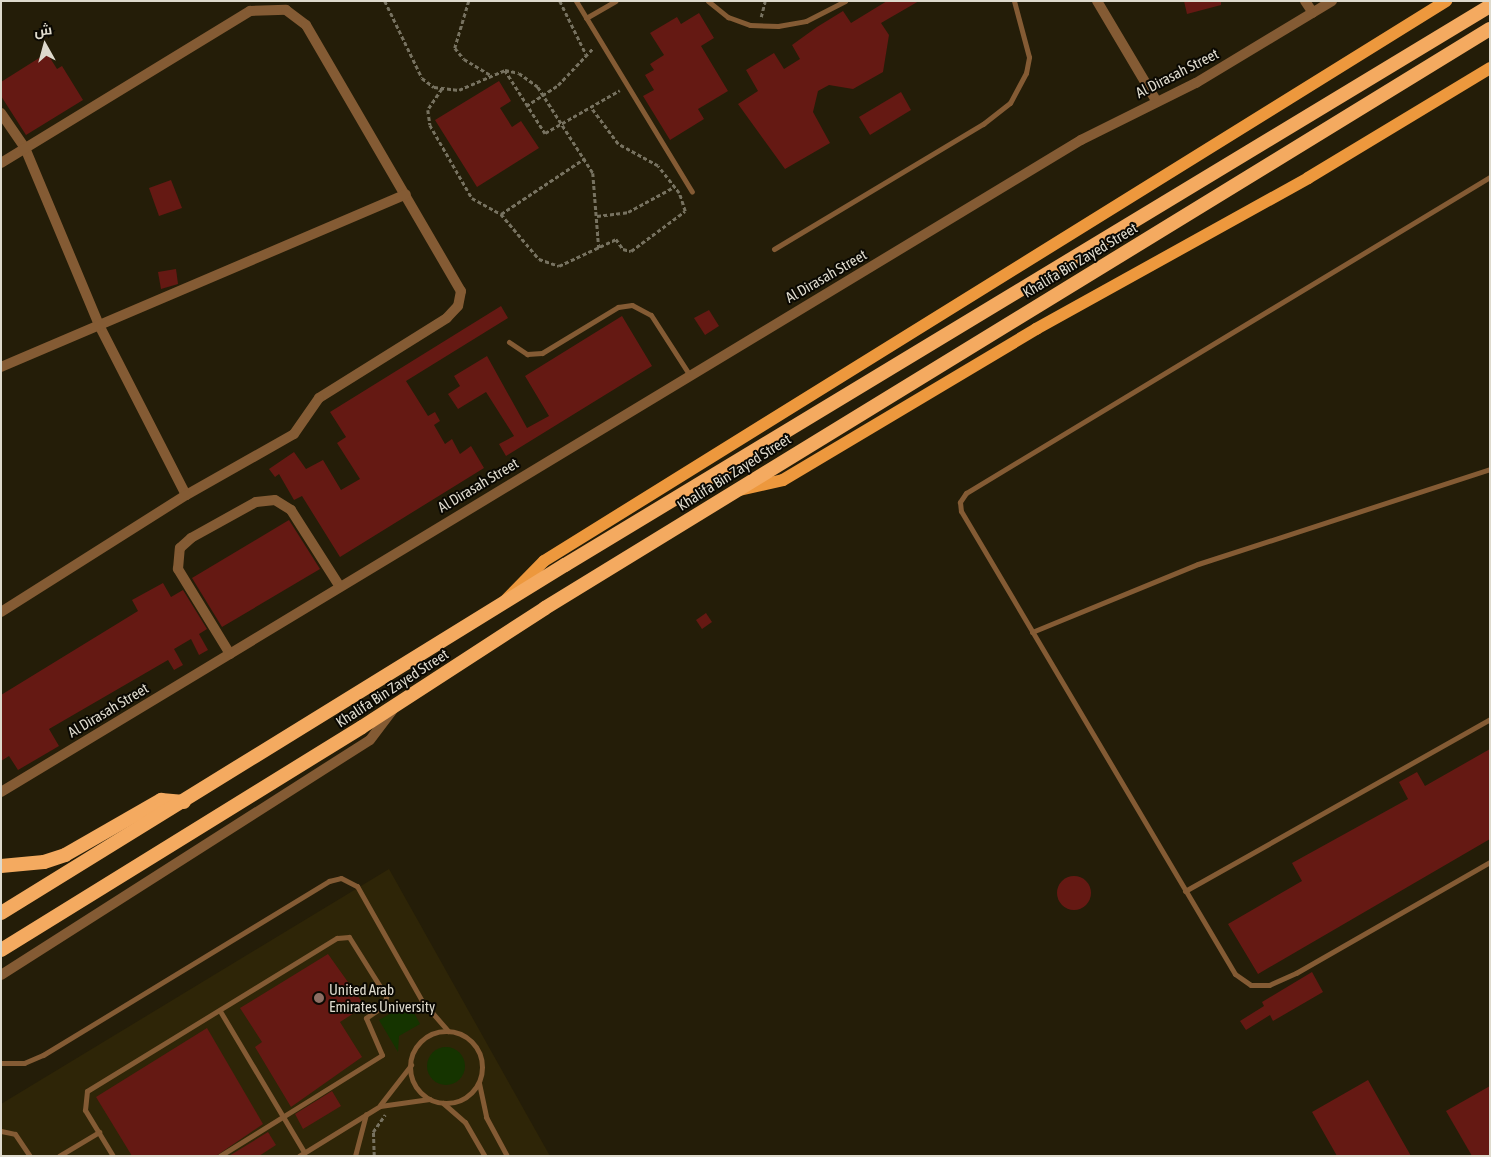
<!DOCTYPE html>
<meta charset="utf-8">
<style>
body{margin:0}
#map{position:relative;width:1491px;height:1157px;overflow:hidden;background:#241d08;font-family:"Asap Condensed",Cairo,sans-serif}
div>[style]{position:absolute}
.built>*{inset:0;background:#2e2507}
.green>*{inset:0;background:#153400}
.round{border-radius:50%}
.building>*{inset:0;background:#651913}
.path>*{height:2.5px;margin-top:-1.25px;transform-origin:0;background:repeating-linear-gradient(90deg,#777260 0 4px,transparent 0 6.5px)}
.service>*{height:5px;margin:-2.5px;padding:0 2.5px;transform-origin:2.5px;border-radius:2.5px;background:#845b34}
.service>.ring{margin:-2.5px;padding:0;box-sizing:content-box;background:none;border:5px solid #845b34;border-radius:50%}
.minor>*{height:10px;margin:-5px;padding:0 5px;transform-origin:5px;border-radius:5px;background:#845b34}
.tertiary>*{height:10px;margin:-5px;padding:0 5px;transform-origin:5px;border-radius:5px;background:#845b34}
.primary>*{height:12px;margin:-6px;padding:0 6px;transform-origin:6px;border-radius:6px;background:#ed983d}
.trunk>*{height:14px;margin:-7px;padding:0 7px;transform-origin:7px;border-radius:7px;background:#f4aa60}
.dots>*{width:14px;height:14px;translate:-50% -50%;box-sizing:border-box;border:2px solid #0a0802;border-radius:50%}
span{translate:-50% -50%;white-space:nowrap;text-align:center;line-height:1.15;-webkit-text-stroke:4px #0a0802;paint-order:stroke}
.street-label{font-size:15px;color:#dedacd}
.poi-label{font-size:15px;color:#dedacd}
.left{translate:0 -50%;text-align:left}
.frame{position:absolute;inset:0;border:2px solid #dedacd;pointer-events:none}
.north{position:absolute;left:20px;top:20px;width:50px;height:50px;-webkit-text-stroke:4px #0a0802;paint-order:stroke;rotate:353deg;font-size:14px;font-weight:700;line-height:20px;text-align:center;color:#dedacd}
.north::after{content:'';display:block;margin:auto;width:18px;height:22px;background:#dedacd;clip-path:polygon(50% 0,100% 100%,50% 72%,0 100%)}
</style>
<div id="map">
<div class="built">
<i style="clip-path:polygon(389px 869px,550px 1156px,1px 1156px,1px 1104px)"></i>
</div>
<div class="green">
<i style="clip-path:polygon(409px 1003px,420px 1024px,399px 1036px,398px 1052px,379px 1020px)"></i>
<i class="round" style="left:427px;top:1047px;width:38px;height:38px"></i>
</div>
<div class="building">
<i style="clip-path:polygon(887px 1px,919px 1px,881px 23px,889px 35px,883px 72px,853px 89px,829px 85px,818px 91px,813px 112px,830px 143px,785px 169px,738px 104px,758px 91px,746px 70px,774px 53px,784px 69px,800px 59px,792px 45px,817px 27px,843px 11px,851px 23px)"></i>
<i style="clip-path:polygon(1184px 1px,1221px 1px,1221px 5px,1187px 14px)"></i>
<i style="clip-path:polygon(699px 13px,714px 38px,701px 46px,728px 91px,698px 109px,704px 119px,670px 140px,643px 96px,654px 90px,645px 75px,654px 70px,650px 64px,664px 55px,650px 33px,677px 17px,681px 24px)"></i>
<i style="clip-path:polygon(47px 53px,57px 69px,62px 66px,83px 100px,26px 135px,1px 96px,1px 82px)"></i>
<i style="clip-path:polygon(499px 81px,511px 101px,500px 108px,512px 127px,521px 121px,539px 148px,477px 187px,435px 120px)"></i>
<i style="clip-path:polygon(901px 92px,911px 110px,870px 135px,859px 117px)"></i>
<i style="clip-path:polygon(171px 180px,182px 208px,159px 216px,149px 188px)"></i>
<i style="clip-path:polygon(176px 269px,178px 284px,161px 289px,158px 272px)"></i>
<i style="clip-path:polygon(501px 306px,508px 318px,406px 381px,428px 416px,435px 412px,440px 421px,434px 425px,445px 444px,452px 439px,460px 454px,471px 446px,484px 468px,340px 557px,302px 496px,294px 500px,279px 474px,275px 477px,269px 469px,294px 452px,306px 469px,323px 460px,341px 490px,360px 479px,337px 443px,346px 437px,330px 412px)"></i>
<i style="clip-path:polygon(709px 310px,719px 326px,705px 335px,694px 318px)"></i>
<i style="clip-path:polygon(622px 316px,652px 366px,506px 456px,499px 444px,514px 436px,486px 392px,458px 409px,448px 394px,460px 386px,454px 376px,487px 356px,527px 428px,549px 416px,525px 376px)"></i>
<i style="clip-path:polygon(289px 520px,320px 569px,222px 627px,192px 578px)"></i>
<i style="clip-path:polygon(163px 583px,171px 597px,183px 590px,207px 629px,199px 634px,208px 650px,199px 655px,191px 639px,174px 649px,183px 665px,174px 670px,168px 660px,49px 729px,59px 746px,18px 770px,9px 756px,1px 761px,1px 695px,138px 611px,132px 600px)"></i>
<i style="clip-path:polygon(706px 613px,712px 622px,702px 629px,696px 620px)"></i>
<i style="clip-path:polygon(1490px 749px,1490px 839px,1258px 974px,1228px 924px,1302px 881px,1292px 863px,1408px 799px,1399px 782px,1417px 772px,1425px 786px)"></i>
<i class="round" style="left:1057px;top:876px;width:34px;height:34px"></i>
<i style="clip-path:polygon(328px 954px,365px 1006px,340px 1022px,362px 1057px,291px 1107px,255px 1047px,262px 1042px,240px 1008px)"></i>
<i style="clip-path:polygon(1312px 972px,1323px 992px,1273px 1021px,1270px 1015px,1246px 1030px,1240px 1021px,1264px 1006px,1262px 1002px)"></i>
<i style="clip-path:polygon(207px 1028px,263px 1124px,216px 1156px,132px 1156px,96px 1097px)"></i>
<i style="clip-path:polygon(1368px 1080px,1403px 1142px,1411px 1156px,1337px 1156px,1312px 1112px)"></i>
<i style="clip-path:polygon(1490px 1086px,1490px 1156px,1472px 1156px,1446px 1111px)"></i>
<i style="clip-path:polygon(332px 1091px,341px 1106px,303px 1129px,295px 1114px)"></i>
<i style="clip-path:polygon(268px 1132px,276px 1145px,259px 1156px,229px 1156px)"></i>
</div>
<div class="path">
<i style="left:385px;top:1px;width:85px;rotate:64.3deg"></i>
<i style="left:422px;top:78px;width:15px;rotate:37deg"></i>
<i style="left:434px;top:87px;width:25px;rotate:7deg"></i>
<i style="left:459px;top:90px;width:50px;rotate:-23.5deg"></i>
<i style="left:505px;top:70px;width:14px;rotate:12deg"></i>
<i style="left:519px;top:73px;width:24px;rotate:36deg"></i>
<i style="left:538px;top:87px;width:102px;rotate:57.4deg"></i>
<i style="left:593px;top:173px;width:76px;rotate:85.5deg"></i>
<i style="left:469px;top:1px;width:49px;rotate:106.6deg"></i>
<i style="left:455px;top:48px;width:14px;rotate:51deg"></i>
<i style="left:464px;top:59px;width:31px;rotate:31deg"></i>
<i style="left:560px;top:1px;width:59px;rotate:63.9deg"></i>
<i style="left:761px;top:17px;width:16px;rotate:-76deg"></i>
<i style="left:505px;top:70px;width:75px;rotate:57.6deg"></i>
<i style="left:545px;top:133px;width:86px;rotate:-29.8deg"></i>
<i style="left:442px;top:89px;width:25px;rotate:124deg"></i>
<i style="left:428px;top:110px;width:15px;rotate:82deg"></i>
<i style="left:430px;top:125px;width:84px;rotate:60.1deg"></i>
<i style="left:472px;top:198px;width:33px;rotate:29deg"></i>
<i style="left:501px;top:214px;width:59px;rotate:49.8deg"></i>
<i style="left:539px;top:259px;width:21px;rotate:19deg"></i>
<i style="left:559px;top:266px;width:63px;rotate:-25.3deg"></i>
<i style="left:616px;top:239px;width:12px;rotate:55deg"></i>
<i style="left:623px;top:249px;width:8px;rotate:14deg"></i>
<i style="left:631px;top:251px;width:67px;rotate:-36.5deg"></i>
<i style="left:685px;top:211px;width:19px;rotate:-108deg"></i>
<i style="left:679px;top:193px;width:34px;rotate:-128deg"></i>
<i style="left:658px;top:166px;width:46px;rotate:-151.2deg"></i>
<i style="left:618px;top:144px;width:44px;rotate:-126.6deg"></i>
<i style="left:526px;top:106px;width:38px;rotate:-33deg"></i>
<i style="left:558px;top:85px;width:52px;rotate:-46.5deg"></i>
<i style="left:501px;top:214px;width:101px;rotate:-33.7deg"></i>
<i style="left:597px;top:216px;width:31px;rotate:-7deg"></i>
<i style="left:628px;top:212px;width:52px;rotate:-28.5deg"></i>
<i style="left:281px;top:1156px;width:6px"></i>
<i style="left:374px;top:1156px;width:24px;rotate:-92deg"></i>
<i style="left:373px;top:1132px;width:21px;rotate:-55deg"></i>
</div>
<div class="service">
<i style="left:576px;top:1px;width:223px;rotate:58.7deg"></i>
<i style="left:708px;top:1px;width:26px;rotate:39deg"></i>
<i style="left:728px;top:17px;width:23px;rotate:20deg"></i>
<i style="left:750px;top:25px;width:28px;rotate:2deg"></i>
<i style="left:778px;top:26px;width:28px;rotate:-10deg"></i>
<i style="left:806px;top:21px;width:44px;rotate:-27.1deg"></i>
<i style="left:586px;top:18px;width:34px;rotate:-30deg"></i>
<i style="left:1490px;top:177px;width:612px;rotate:148.91deg"></i>
<i style="left:966px;top:493px;width:11px;rotate:124deg"></i>
<i style="left:960px;top:502px;width:9px;rotate:84deg"></i>
<i style="left:961px;top:511px;width:538px;rotate:59.38deg"></i>
<i style="left:1235px;top:974px;width:19px;rotate:35deg"></i>
<i style="left:1251px;top:985px;width:18px"></i>
<i style="left:1269px;top:985px;width:30px;rotate:-24deg"></i>
<i style="left:1296px;top:973px;width:224px;rotate:-29.8deg"></i>
<i style="left:774px;top:249px;width:244px;rotate:-30.9deg"></i>
<i style="left:983px;top:124px;width:34px;rotate:-38deg"></i>
<i style="left:1010px;top:103px;width:34px;rotate:-62deg"></i>
<i style="left:1026px;top:73px;width:16px;rotate:-79deg"></i>
<i style="left:1029px;top:57px;width:58px;rotate:-105deg"></i>
<i style="left:509px;top:342px;width:22px;rotate:34deg"></i>
<i style="left:527px;top:354px;width:15px;rotate:-4deg"></i>
<i style="left:542px;top:353px;width:89px;rotate:-31.2deg"></i>
<i style="left:618px;top:307px;width:14px;rotate:-8deg"></i>
<i style="left:632px;top:305px;width:21px;rotate:28deg"></i>
<i style="left:651px;top:315px;width:70px;rotate:57.2deg"></i>
<i style="left:1032px;top:632px;width:179px;rotate:-22.3deg"></i>
<i style="left:1198px;top:564px;width:307px;rotate:-18deg"></i>
<i style="left:1185px;top:891px;width:350px;rotate:-29.4deg"></i>
<i style="left:220px;top:1011px;width:164px;rotate:59.2deg"></i>
<i class="ring" style="left:410px;top:1031px;width:67px;height:67px"></i>
<i style="left:1px;top:1063px;width:23px"></i>
<i style="left:24px;top:1063px;width:21px;rotate:-23deg"></i>
<i style="left:43px;top:1055px;width:335px;rotate:-31.3deg"></i>
<i style="left:329px;top:881px;width:12px;rotate:-14deg"></i>
<i style="left:341px;top:878px;width:18px;rotate:27deg"></i>
<i style="left:357px;top:886px;width:132px;rotate:60.5deg"></i>
<i style="left:422px;top:1001px;width:40px;rotate:49deg"></i>
<i style="left:479px;top:1083px;width:35px;rotate:78deg"></i>
<i style="left:486px;top:1117px;width:44px;rotate:61.7deg"></i>
<i style="left:443px;top:1103px;width:29px;rotate:41deg"></i>
<i style="left:465px;top:1122px;width:39px;rotate:60deg"></i>
<i style="left:380px;top:1105px;width:51px;rotate:-52.2deg"></i>
<i style="left:1px;top:1131px;width:14px;rotate:12deg"></i>
<i style="left:15px;top:1134px;width:27px;rotate:56deg"></i>
<i style="left:59px;top:1156px;width:47px;rotate:-31deg"></i>
<i style="left:113px;top:1156px;width:54px;rotate:-121.3deg"></i>
<i style="left:85px;top:1110px;width:19px;rotate:-84deg"></i>
<i style="left:87px;top:1091px;width:293px;rotate:-31.5deg"></i>
<i style="left:337px;top:938px;width:12px;rotate:-5deg"></i>
<i style="left:349px;top:937px;width:70px;rotate:57.9deg"></i>
<i style="left:386px;top:996px;width:9px;rotate:96deg"></i>
<i style="left:385px;top:1005px;width:23px;rotate:146deg"></i>
<i style="left:366px;top:1018px;width:40px;rotate:66.6deg"></i>
<i style="left:382px;top:1055px;width:191px;rotate:148.1deg"></i>
<i style="left:299px;top:1156px;width:95px;rotate:-31.7deg"></i>
<i style="left:380px;top:1106px;width:50px;rotate:-8deg"></i>
<i style="left:355px;top:1156px;width:43px;rotate:-75.3deg"></i>
</div>
<div class="minor">
<i style="left:1097px;top:1px;width:117px;rotate:59.3deg"></i>
<i style="left:1305px;top:1px;width:14px;rotate:56deg"></i>
<i style="left:1px;top:113px;width:42px;rotate:55.6deg"></i>
<i style="left:25px;top:148px;width:192px;rotate:67.3deg"></i>
<i style="left:99px;top:325px;width:191px;rotate:62.9deg"></i>
<i style="left:1px;top:163px;width:292px;rotate:-31.4deg"></i>
<i style="left:250px;top:11px;width:36px;rotate:-2deg"></i>
<i style="left:286px;top:10px;width:25px;rotate:37deg"></i>
<i style="left:306px;top:25px;width:308px;rotate:59.8deg"></i>
<i style="left:461px;top:291px;width:15px;rotate:101deg"></i>
<i style="left:458px;top:306px;width:16px;rotate:133deg"></i>
<i style="left:447px;top:318px;width:151px;rotate:148deg"></i>
<i style="left:319px;top:398px;width:44px;rotate:124.8deg"></i>
<i style="left:294px;top:434px;width:124px;rotate:150.5deg"></i>
<i style="left:186px;top:495px;width:219px;rotate:147.7deg"></i>
<i style="left:1px;top:367px;width:440px;rotate:-23.1deg"></i>
<i style="left:230px;top:654px;width:100px;rotate:-121.5deg"></i>
<i style="left:178px;top:569px;width:21px;rotate:-85deg"></i>
<i style="left:180px;top:548px;width:15px;rotate:-42deg"></i>
<i style="left:191px;top:538px;width:74px;rotate:-29deg"></i>
<i style="left:256px;top:502px;width:19px;rotate:-6deg"></i>
<i style="left:275px;top:500px;width:19px;rotate:32deg"></i>
<i style="left:291px;top:510px;width:91px;rotate:57.5deg"></i>
<i style="left:1px;top:792px;width:1262px;rotate:-31.12deg"></i>
<i style="left:1081px;top:140px;width:128px;rotate:-26.4deg"></i>
<i style="left:1196px;top:83px;width:159px;rotate:-31.1deg"></i>
</div>
<div class="tertiary">
<i style="left:1px;top:975px;width:437px;rotate:-32.5deg"></i>
<i style="left:370px;top:740px;width:41px;rotate:-52.9deg"></i>
</div>
<div class="primary">
<i style="left:735px;top:491px;width:49px;rotate:-12.9deg"></i>
<i style="left:783px;top:480px;width:295px;rotate:-30.8deg"></i>
<i style="left:1036px;top:329px;width:311px;rotate:-29deg"></i>
<i style="left:1308px;top:178px;width:213px;rotate:-31.1deg"></i>
<i style="left:505px;top:601px;width:56px;rotate:-45.7deg"></i>
<i style="left:544px;top:561px;width:1062px;rotate:-31.83deg"></i>
</div>
<div class="trunk">
<i style="left:1px;top:866px;width:43px;rotate:-5.3deg"></i>
<i style="left:44px;top:862px;width:22px;rotate:-18deg"></i>
<i style="left:65px;top:855px;width:111px;rotate:-29.8deg"></i>
<i style="left:161px;top:800px;width:23px;rotate:5deg"></i>
<i style="left:1px;top:913px;width:663px;rotate:-31.68deg"></i>
<i style="left:565px;top:565px;width:1081px;rotate:-31.15deg"></i>
<i style="left:1px;top:950px;width:424px;rotate:-31.7deg"></i>
<i style="left:362px;top:727px;width:218px;rotate:-33deg"></i>
<i style="left:545px;top:608px;width:1108px;rotate:-31.5deg"></i>
</div>
<div class="dots">
<i style="left:319px;top:998px;background:#8d6e63"></i>
</div>
<div class="street-label">
<span style="left:1177px;top:73px;rotate:-27deg">Al Dirasah Street</span>
<span style="left:1080px;top:260px;rotate:-31deg">Khalifa Bin Zayed Street</span>
<span style="left:826px;top:276px;rotate:-30deg">Al Dirasah Street</span>
<span style="left:734px;top:472px;rotate:-32deg">Khalifa Bin Zayed Street</span>
<span style="left:478px;top:485px;rotate:-31deg">Al Dirasah Street</span>
<span style="left:392px;top:688px;rotate:-33deg">Khalifa Bin Zayed Street</span>
<span style="left:108px;top:710px;rotate:-31deg">Al Dirasah Street</span>
</div>
<div class="poi-label">
<span class="left" style="left:329px;top:998px">United Arab<br>Emirates University</span>
</div>
<div class="frame"></div>
<div class="north">ش</div>
</div>
